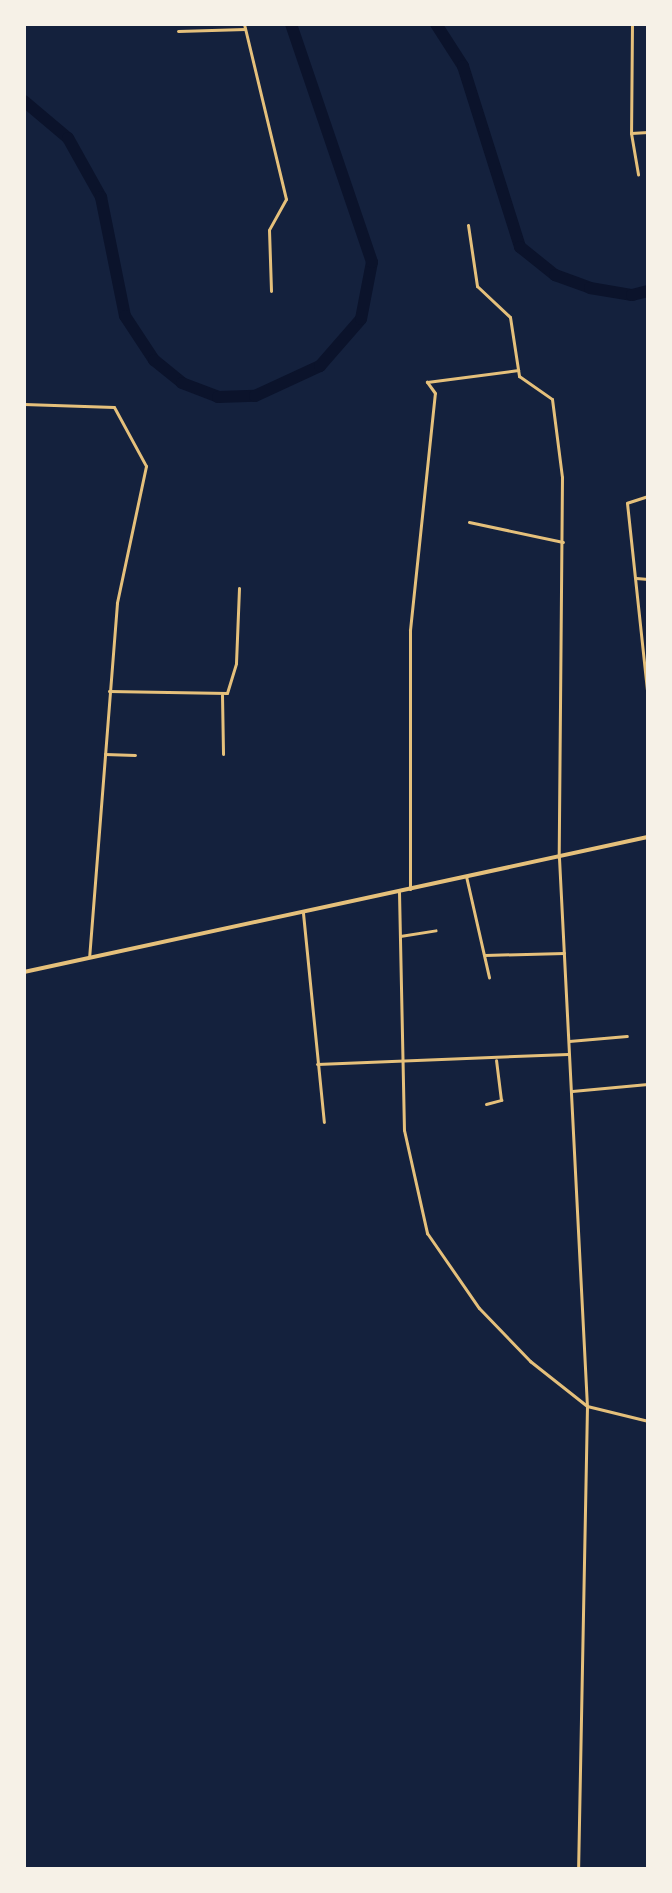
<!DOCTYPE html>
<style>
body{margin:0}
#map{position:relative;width:672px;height:1893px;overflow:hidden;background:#14213d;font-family:Bitter,serif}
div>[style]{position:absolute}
.river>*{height:12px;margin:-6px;padding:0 6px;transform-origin:6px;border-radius:6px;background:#0b132b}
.minor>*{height:3px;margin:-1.5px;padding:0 1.5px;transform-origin:1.5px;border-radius:1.5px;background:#e5c07b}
.tertiary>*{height:4px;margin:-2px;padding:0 2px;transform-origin:2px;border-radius:2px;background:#e5c07b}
span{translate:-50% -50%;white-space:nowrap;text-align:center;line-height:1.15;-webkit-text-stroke:6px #f6f1e7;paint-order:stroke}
.frame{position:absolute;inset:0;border:26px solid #f6f1e7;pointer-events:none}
</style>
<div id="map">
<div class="river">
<i style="left:436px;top:24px;width:50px;rotate:57.3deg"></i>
<i style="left:463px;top:66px;width:190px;rotate:72.5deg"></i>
<i style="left:520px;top:247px;width:45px;rotate:38.7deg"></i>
<i style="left:555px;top:275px;width:37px;rotate:20deg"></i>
<i style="left:590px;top:288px;width:43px;rotate:9.5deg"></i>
<i style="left:632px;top:295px;width:16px;rotate:-14deg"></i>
<i style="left:24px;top:101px;width:57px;rotate:40.1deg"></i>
<i style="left:68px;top:138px;width:68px;rotate:60.8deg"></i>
<i style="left:101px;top:197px;width:121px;rotate:78.6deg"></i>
<i style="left:125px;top:316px;width:53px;rotate:56.6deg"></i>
<i style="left:154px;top:360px;width:36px;rotate:39deg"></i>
<i style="left:182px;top:383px;width:39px;rotate:21deg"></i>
<i style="left:218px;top:397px;width:37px;rotate:-2deg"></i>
<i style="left:255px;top:396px;width:72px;rotate:-24.8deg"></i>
<i style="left:320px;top:366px;width:62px;rotate:-48.9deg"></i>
<i style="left:361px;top:319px;width:58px;rotate:-79.1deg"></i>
<i style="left:372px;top:262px;width:251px;rotate:-108.8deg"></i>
</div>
<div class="minor">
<i style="left:244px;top:24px;width:180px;rotate:76.5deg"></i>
<i style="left:286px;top:199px;width:35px;rotate:119deg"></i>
<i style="left:269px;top:230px;width:61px;rotate:88.1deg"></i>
<i style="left:632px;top:24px;width:109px;rotate:90.5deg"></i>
<i style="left:631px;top:133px;width:42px;rotate:80.3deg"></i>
<i style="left:178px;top:31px;width:67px;rotate:-1.7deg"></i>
<i style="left:631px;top:133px;width:17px;rotate:-3deg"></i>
<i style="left:468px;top:225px;width:62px;rotate:81.6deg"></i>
<i style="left:477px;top:286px;width:45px;rotate:43.2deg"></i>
<i style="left:510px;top:317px;width:60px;rotate:81.3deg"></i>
<i style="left:519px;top:376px;width:40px;rotate:34.9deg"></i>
<i style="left:552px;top:399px;width:79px;rotate:82.7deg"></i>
<i style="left:562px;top:477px;width:381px;rotate:90.5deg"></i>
<i style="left:559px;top:858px;width:549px;rotate:87.08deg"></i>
<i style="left:587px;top:1406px;width:63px;rotate:13.8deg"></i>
<i style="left:24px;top:404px;width:90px;rotate:1.9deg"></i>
<i style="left:114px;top:407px;width:67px;rotate:61.5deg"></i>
<i style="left:146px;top:466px;width:140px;rotate:102deg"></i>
<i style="left:117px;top:603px;width:355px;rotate:94.5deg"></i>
<i style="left:648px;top:496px;width:22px;rotate:162deg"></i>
<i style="left:627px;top:503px;width:197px;rotate:83.9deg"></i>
<i style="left:469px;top:522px;width:96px;rotate:12deg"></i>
<i style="left:636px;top:578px;width:12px;rotate:5deg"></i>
<i style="left:109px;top:691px;width:118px;rotate:1deg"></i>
<i style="left:227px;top:693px;width:31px;rotate:-73deg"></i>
<i style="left:236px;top:663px;width:75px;rotate:-87.7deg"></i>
<i style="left:222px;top:695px;width:59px;rotate:89deg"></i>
<i style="left:105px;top:754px;width:30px;rotate:2deg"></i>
<i style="left:466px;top:876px;width:104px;rotate:77.2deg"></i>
<i style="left:410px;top:889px;width:259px;rotate:-90deg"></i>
<i style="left:410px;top:630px;width:238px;rotate:-84deg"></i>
<i style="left:435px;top:393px;width:14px;rotate:-126deg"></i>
<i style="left:427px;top:382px;width:92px;rotate:-7.5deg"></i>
<i style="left:399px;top:892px;width:238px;rotate:88.8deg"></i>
<i style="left:404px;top:1130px;width:106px;rotate:77.4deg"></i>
<i style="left:427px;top:1233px;width:91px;rotate:55.3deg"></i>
<i style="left:479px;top:1308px;width:74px;rotate:46.1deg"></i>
<i style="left:530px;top:1361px;width:73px;rotate:38.3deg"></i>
<i style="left:587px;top:1406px;width:463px;rotate:91.1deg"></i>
<i style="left:303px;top:913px;width:210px;rotate:84.3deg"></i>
<i style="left:400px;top:936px;width:36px;rotate:-9deg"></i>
<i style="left:485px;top:955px;width:79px;rotate:-1.5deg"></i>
<i style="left:569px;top:1041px;width:58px;rotate:-4.9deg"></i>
<i style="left:317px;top:1064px;width:251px;rotate:-2.3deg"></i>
<i style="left:572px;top:1091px;width:76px;rotate:-5.3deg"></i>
<i style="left:486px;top:1104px;width:16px;rotate:-15deg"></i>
<i style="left:501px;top:1100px;width:40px;rotate:-97.1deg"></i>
</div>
<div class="tertiary">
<i style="left:24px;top:972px;width:638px;rotate:-12.21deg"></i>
</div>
<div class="frame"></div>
</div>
